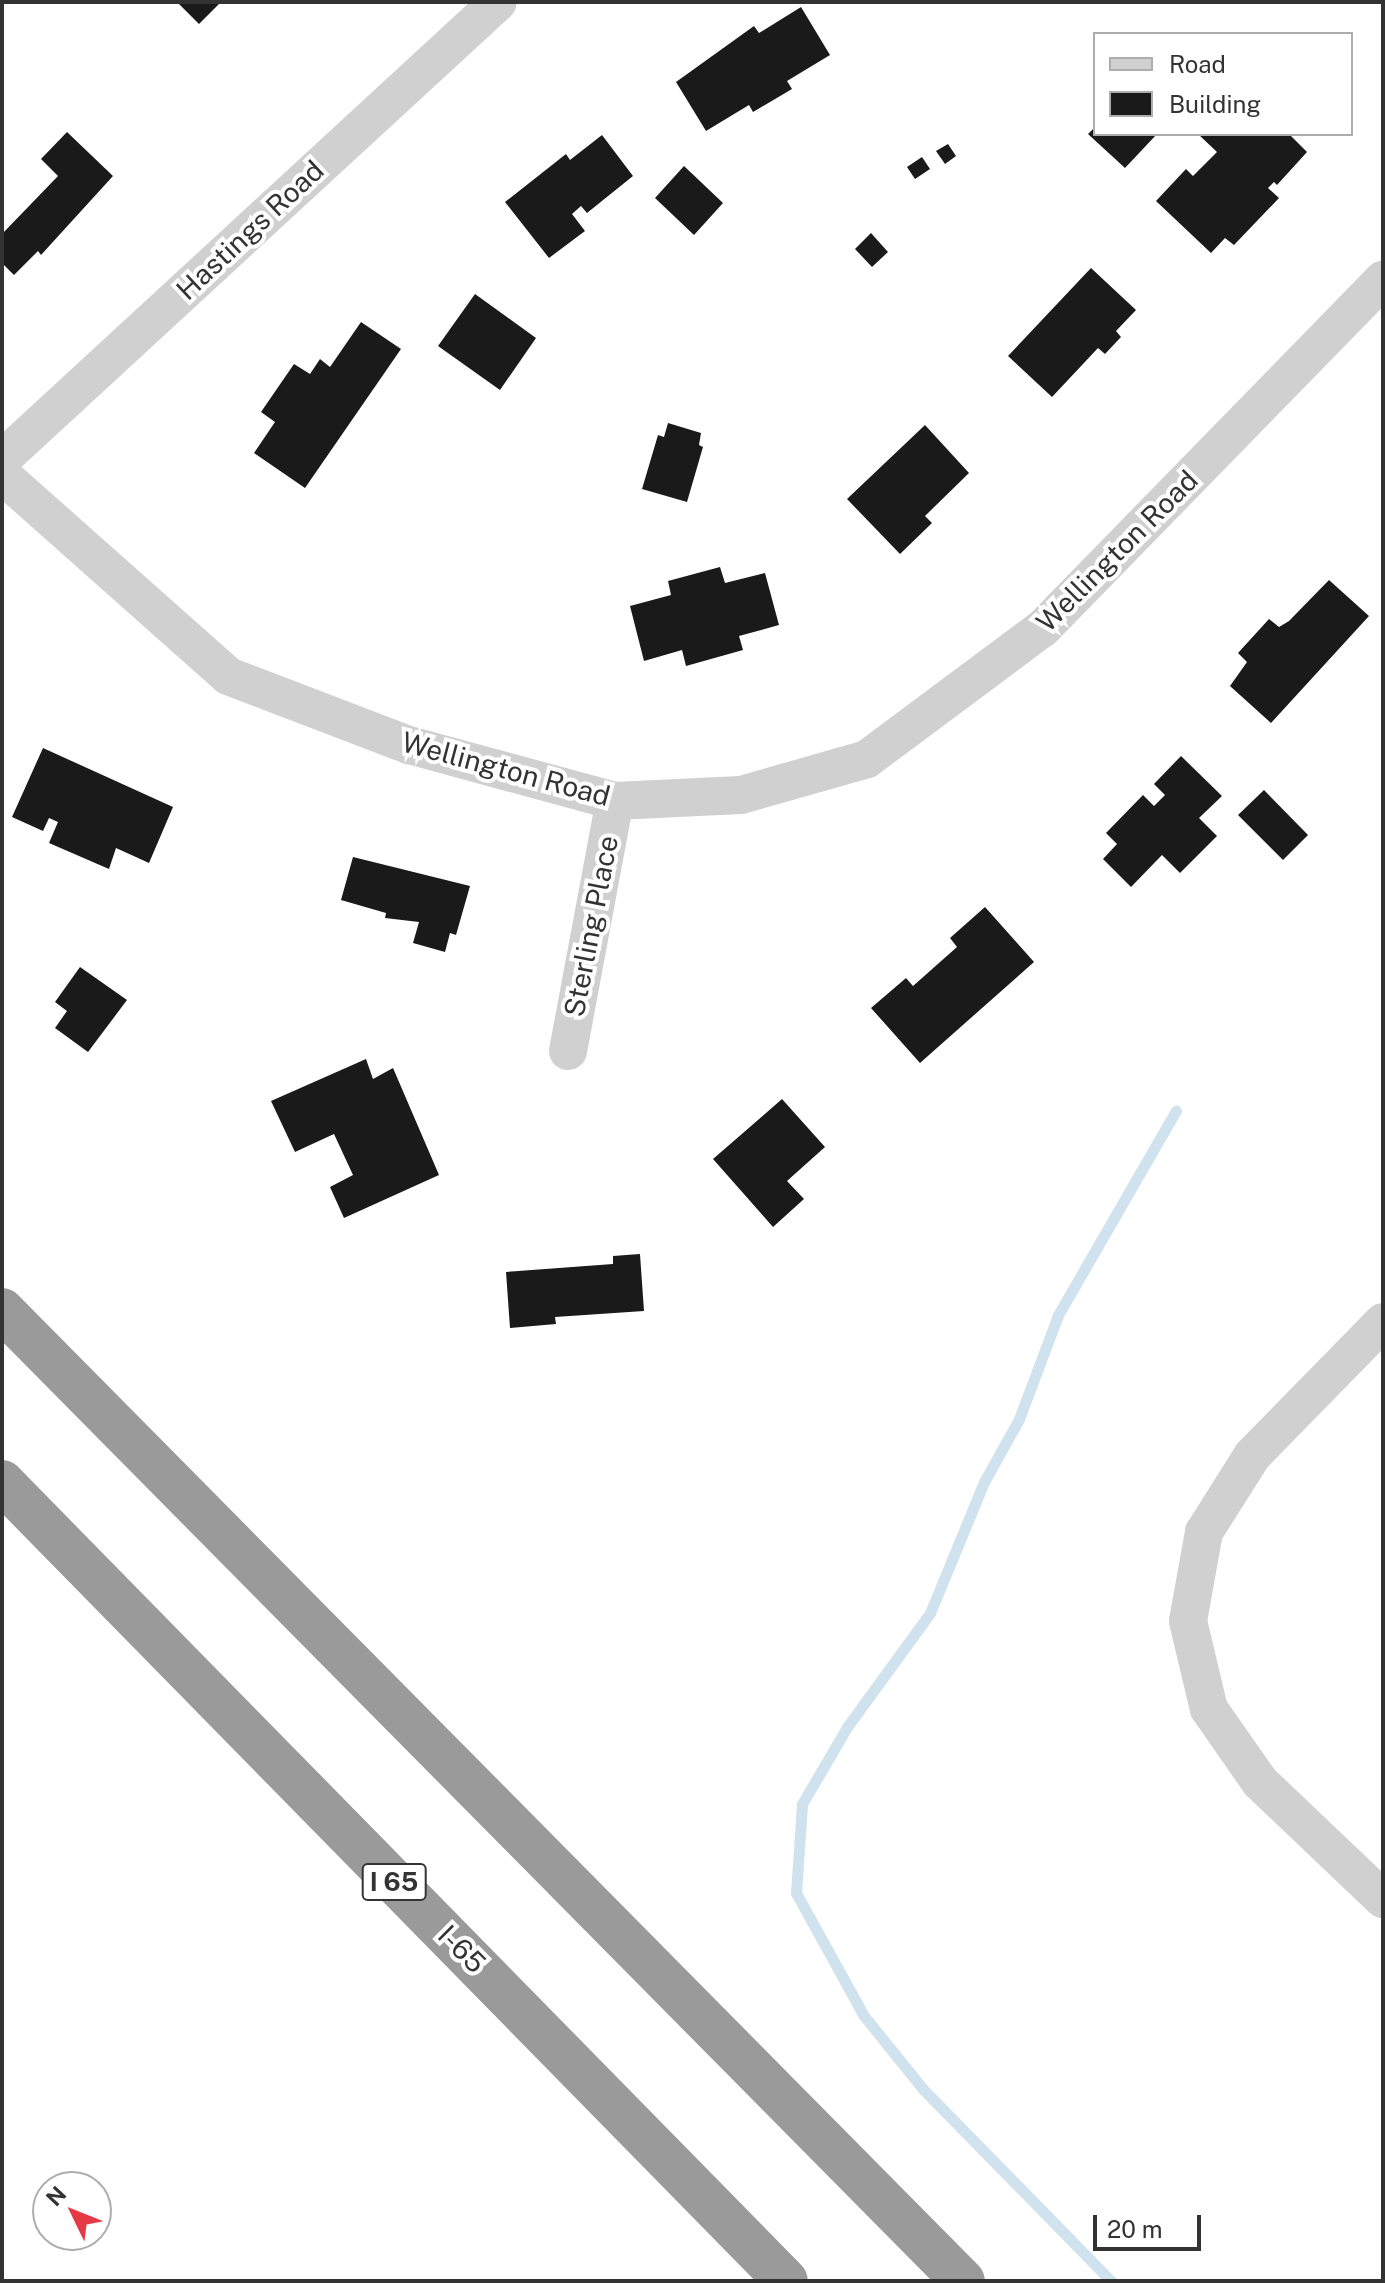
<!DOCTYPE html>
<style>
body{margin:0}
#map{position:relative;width:1385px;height:2283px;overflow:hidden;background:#fff;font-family:"Public Sans",sans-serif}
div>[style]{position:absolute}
.stream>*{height:11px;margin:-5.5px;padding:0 5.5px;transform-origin:5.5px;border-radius:5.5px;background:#cfe2ee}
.building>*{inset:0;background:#1a1a1a}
.minor>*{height:38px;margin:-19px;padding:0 19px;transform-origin:19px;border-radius:19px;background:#d0d0d0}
.highway>*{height:44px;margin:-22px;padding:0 22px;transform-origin:22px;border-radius:22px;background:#9a9a9a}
span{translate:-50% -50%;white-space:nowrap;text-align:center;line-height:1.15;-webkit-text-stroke:8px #fff;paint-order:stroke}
.shield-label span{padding:2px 6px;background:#fff;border:2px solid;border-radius:6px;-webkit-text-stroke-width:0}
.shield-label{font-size:26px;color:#333;font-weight:700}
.street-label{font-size:28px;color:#333}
.frame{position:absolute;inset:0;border:4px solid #333;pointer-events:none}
.legend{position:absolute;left:1093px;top:32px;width:260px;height:104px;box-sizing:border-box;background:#fff;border:2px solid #adadad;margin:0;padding:10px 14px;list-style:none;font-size:24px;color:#333}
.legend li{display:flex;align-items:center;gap:16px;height:40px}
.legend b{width:40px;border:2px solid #adadad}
.north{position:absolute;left:32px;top:2171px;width:80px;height:80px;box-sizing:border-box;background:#fff;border:2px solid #adadad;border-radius:50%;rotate:313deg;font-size:22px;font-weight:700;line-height:32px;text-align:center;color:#333}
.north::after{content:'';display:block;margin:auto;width:28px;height:36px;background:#e63946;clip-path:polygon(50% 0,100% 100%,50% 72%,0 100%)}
.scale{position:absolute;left:1093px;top:2215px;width:108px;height:36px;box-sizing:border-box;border:4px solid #333;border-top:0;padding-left:10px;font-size:24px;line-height:28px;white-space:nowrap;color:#333;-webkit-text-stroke:6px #fff;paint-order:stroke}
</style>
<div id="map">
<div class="stream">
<i style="left:1111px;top:2281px;width:269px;rotate:-134.4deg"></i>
<i style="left:923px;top:2089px;width:94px;rotate:-128.9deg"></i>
<i style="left:864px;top:2016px;width:141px;rotate:-118.9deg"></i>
<i style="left:796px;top:1893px;width:89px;rotate:-86.1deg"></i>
<i style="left:802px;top:1804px;width:89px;rotate:-59.7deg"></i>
<i style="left:847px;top:1727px;width:141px;rotate:-53.9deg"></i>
<i style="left:930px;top:1613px;width:142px;rotate:-67.6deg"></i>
<i style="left:984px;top:1482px;width:72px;rotate:-60.9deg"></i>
<i style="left:1019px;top:1419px;width:111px;rotate:-69.4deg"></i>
<i style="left:1058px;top:1315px;width:236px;rotate:-60deg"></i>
</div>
<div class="building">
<i style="clip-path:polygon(177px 2px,221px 2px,199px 24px)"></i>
<i style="clip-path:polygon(801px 7px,830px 55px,787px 81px,792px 89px,753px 112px,749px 105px,706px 131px,676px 82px,754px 26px,759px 33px)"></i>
<i style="clip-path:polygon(1095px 127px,1095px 134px,1157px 134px,1125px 168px,1088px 134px)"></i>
<i style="clip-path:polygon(67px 132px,113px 176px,41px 255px,38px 251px,14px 275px,2px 263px,2px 234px,58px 176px,41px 159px)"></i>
<i style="clip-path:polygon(1198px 134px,1289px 134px,1307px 152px,1277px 185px,1274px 182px,1268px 188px,1279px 198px,1234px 245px,1225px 238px,1211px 253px,1156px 201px,1186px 169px,1193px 176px,1217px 152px)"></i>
<i style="clip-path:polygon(602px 135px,633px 176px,587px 213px,581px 206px,572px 214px,585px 231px,549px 258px,505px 202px,566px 154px,570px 160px)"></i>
<i style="clip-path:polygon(948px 144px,956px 156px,945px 164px,936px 151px)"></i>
<i style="clip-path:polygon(922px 157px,930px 169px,915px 179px,907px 167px)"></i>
<i style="clip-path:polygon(684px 166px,723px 203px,694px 235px,655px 198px)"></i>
<i style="clip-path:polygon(871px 233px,888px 252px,872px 267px,855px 249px)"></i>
<i style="clip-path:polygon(1091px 268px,1136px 310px,1116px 331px,1121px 337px,1105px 354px,1098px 348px,1052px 397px,1008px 356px)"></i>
<i style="clip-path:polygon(475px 294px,536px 338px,500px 390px,438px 346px)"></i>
<i style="clip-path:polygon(361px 322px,401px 349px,305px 488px,254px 453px,275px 422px,261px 412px,294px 364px,310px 374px,320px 359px,330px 367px)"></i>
<i style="clip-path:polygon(668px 423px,701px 433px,699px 445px,703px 447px,687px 502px,642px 489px,658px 435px,664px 437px)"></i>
<i style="clip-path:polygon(925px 425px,969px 473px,925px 516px,932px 523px,900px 554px,847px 499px)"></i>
<i style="clip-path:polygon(720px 567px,725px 583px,765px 573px,779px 625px,739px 636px,743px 650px,686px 666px,682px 650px,644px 661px,630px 606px,671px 595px,668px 581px)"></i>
<i style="clip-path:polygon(1329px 580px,1369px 616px,1271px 723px,1230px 686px,1247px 662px,1238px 653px,1269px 619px,1279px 627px,1289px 621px)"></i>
<i style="clip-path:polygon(43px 748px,173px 807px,149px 863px,116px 848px,109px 869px,49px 843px,58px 822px,49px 818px,43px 831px,12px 817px)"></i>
<i style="clip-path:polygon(1181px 756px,1222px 796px,1199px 818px,1217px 836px,1180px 873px,1162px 855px,1131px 887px,1103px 859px,1117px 844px,1106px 833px,1143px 795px,1154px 806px,1165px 795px,1154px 784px)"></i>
<i style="clip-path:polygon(1264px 790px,1308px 835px,1283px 860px,1238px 815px)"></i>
<i style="clip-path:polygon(353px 857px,470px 886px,456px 935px,450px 933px,445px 952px,413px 943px,419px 922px,385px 918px,386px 913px,341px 900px)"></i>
<i style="clip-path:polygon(985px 907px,1034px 962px,920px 1063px,871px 1008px,906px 978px,913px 986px,957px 947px,950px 938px)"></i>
<i style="clip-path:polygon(80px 967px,127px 1000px,88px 1052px,55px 1028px,67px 1011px,55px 1002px)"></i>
<i style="clip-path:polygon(366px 1059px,373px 1079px,393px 1068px,439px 1175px,344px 1218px,330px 1187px,353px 1175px,334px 1134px,295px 1152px,271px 1101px)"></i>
<i style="clip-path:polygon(782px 1099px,825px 1147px,787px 1181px,804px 1199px,773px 1227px,713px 1159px)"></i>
<i style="clip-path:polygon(640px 1254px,644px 1311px,555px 1317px,556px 1324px,510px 1328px,506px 1272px,613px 1264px,613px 1256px)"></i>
</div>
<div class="minor">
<i style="left:2px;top:459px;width:674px;rotate:-42.66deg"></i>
<i style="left:2px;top:475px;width:302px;rotate:41.6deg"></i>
<i style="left:228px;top:676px;width:194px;rotate:20.9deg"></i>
<i style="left:409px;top:745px;width:213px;rotate:15.2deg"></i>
<i style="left:615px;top:801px;width:126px;rotate:-2.7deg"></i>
<i style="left:741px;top:795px;width:131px;rotate:-15.9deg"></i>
<i style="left:867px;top:759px;width:219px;rotate:-36.7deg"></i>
<i style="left:1043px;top:628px;width:487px;rotate:-45.7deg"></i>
<i style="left:568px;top:1051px;width:254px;rotate:-79.4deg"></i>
<i style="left:1383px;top:1322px;width:187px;rotate:134.4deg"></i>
<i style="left:1252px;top:1456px;width:90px;rotate:122.3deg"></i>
<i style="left:1204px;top:1532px;width:90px;rotate:100.2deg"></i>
<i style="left:1188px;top:1621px;width:90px;rotate:76.6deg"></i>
<i style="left:1209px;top:1709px;width:89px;rotate:55.1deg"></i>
<i style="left:1260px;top:1782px;width:170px;rotate:43.6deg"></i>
</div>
<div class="highway">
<i style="left:2px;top:1310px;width:1366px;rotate:45.3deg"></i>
<i style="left:2px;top:1482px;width:1119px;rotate:45.54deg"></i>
</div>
<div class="shield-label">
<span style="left:394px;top:1882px">I 65</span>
</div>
<div class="street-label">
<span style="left:250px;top:230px;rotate:-43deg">Hastings Road</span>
<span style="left:1117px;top:551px;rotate:-45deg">Wellington Road</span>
<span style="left:506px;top:769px;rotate:15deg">Wellington Road</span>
<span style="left:591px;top:926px;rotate:-79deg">Sterling Place</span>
<span style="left:462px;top:1949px;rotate:45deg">I-65</span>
</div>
<div class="frame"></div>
<ul class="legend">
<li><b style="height:10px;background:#d0d0d0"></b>Road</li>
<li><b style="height:22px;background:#1a1a1a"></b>Building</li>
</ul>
<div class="north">N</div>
<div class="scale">20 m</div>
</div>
